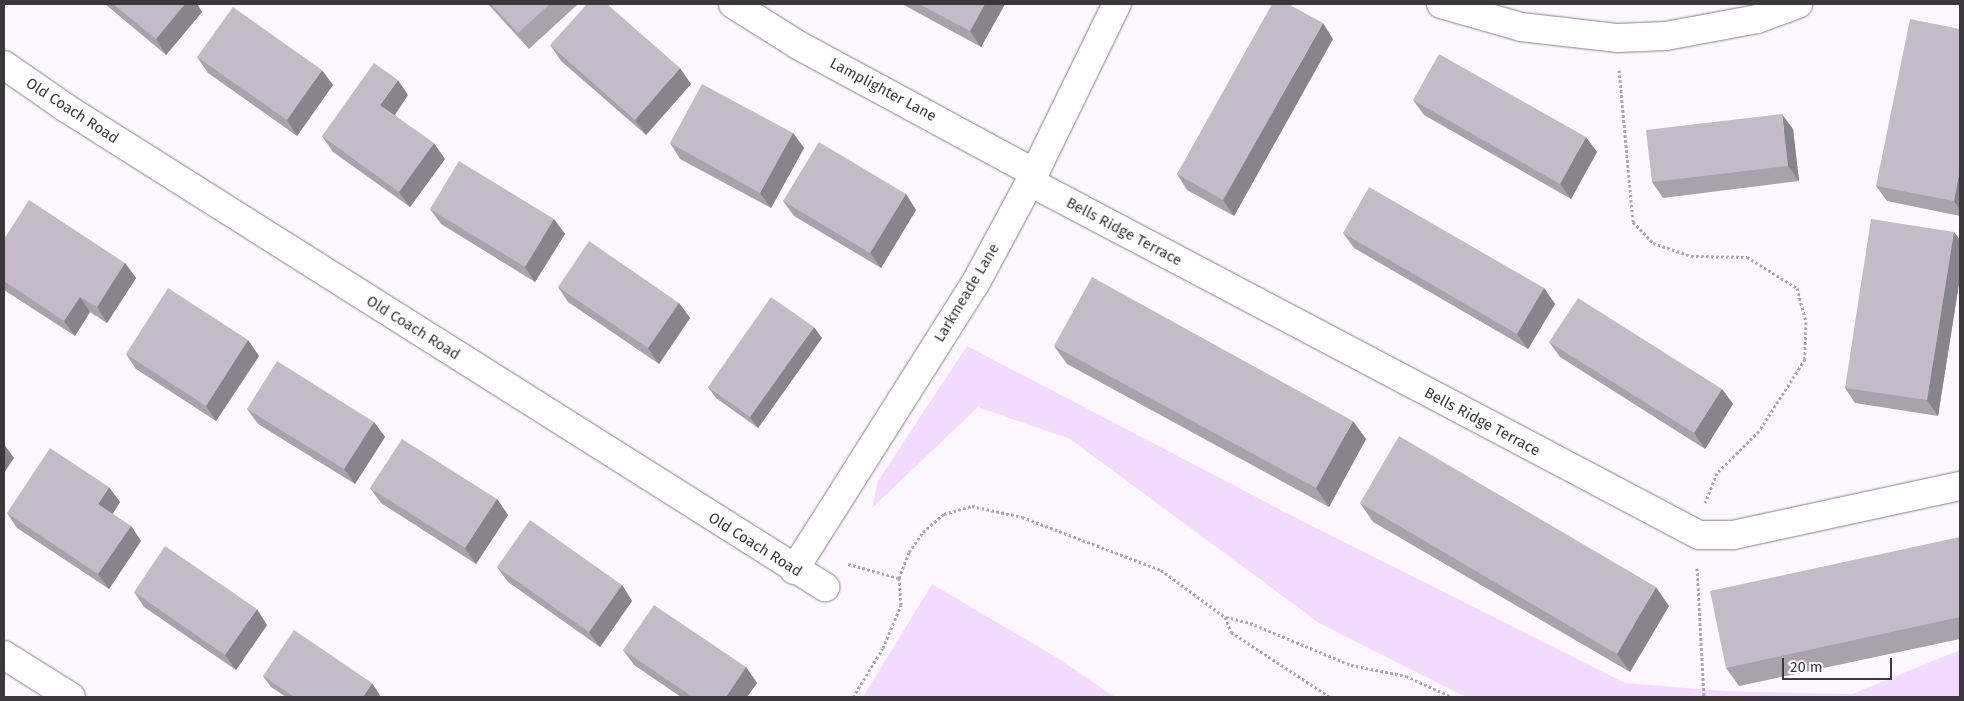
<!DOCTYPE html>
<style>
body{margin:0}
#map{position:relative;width:1964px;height:701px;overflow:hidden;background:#fdf8ff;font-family:"Fira Sans",sans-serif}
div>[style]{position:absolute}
.green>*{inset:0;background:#f3daff}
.path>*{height:3px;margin-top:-1.5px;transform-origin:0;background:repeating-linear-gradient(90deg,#aca8ae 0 2.5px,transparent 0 5px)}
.roads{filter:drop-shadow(0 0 1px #867f89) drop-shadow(0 0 1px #867f89)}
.minor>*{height:28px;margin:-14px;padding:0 14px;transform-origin:14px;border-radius:14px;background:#fff}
.wall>*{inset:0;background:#a8a2ab}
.shaded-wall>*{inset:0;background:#88848b}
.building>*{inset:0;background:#c3bcc7}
span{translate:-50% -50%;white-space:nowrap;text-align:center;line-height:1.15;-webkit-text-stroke:4px #fff;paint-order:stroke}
.street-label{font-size:15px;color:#3b383c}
.frame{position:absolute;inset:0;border:5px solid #3b383c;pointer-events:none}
.scale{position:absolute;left:1782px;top:658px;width:110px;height:22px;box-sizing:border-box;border:2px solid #3b383c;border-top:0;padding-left:6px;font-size:15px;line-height:18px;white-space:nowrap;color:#3b383c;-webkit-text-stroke:4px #fff;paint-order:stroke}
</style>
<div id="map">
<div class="green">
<i style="clip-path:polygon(967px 346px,1300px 520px,1625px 683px,1725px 691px,1852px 694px,1960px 650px,1960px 697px,1466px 697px,1319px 623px,1070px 439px,978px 407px,872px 508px,878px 481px)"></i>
<i style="clip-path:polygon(932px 584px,1059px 659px,1115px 697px,863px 697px)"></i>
</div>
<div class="path">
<i style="left:1619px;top:70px;width:153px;rotate:84.7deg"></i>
<i style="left:1633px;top:222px;width:29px;rotate:46deg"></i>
<i style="left:1653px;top:243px;width:40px;rotate:18.9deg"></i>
<i style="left:1691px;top:256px;width:56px;rotate:1deg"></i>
<i style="left:1747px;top:257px;width:59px;rotate:31.8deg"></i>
<i style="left:1797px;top:288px;width:35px;rotate:75deg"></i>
<i style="left:1806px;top:322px;width:37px;rotate:92deg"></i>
<i style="left:1805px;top:359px;width:85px;rotate:122.6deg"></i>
<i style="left:1759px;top:431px;width:59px;rotate:135deg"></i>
<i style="left:1717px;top:473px;width:32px;rotate:112deg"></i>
<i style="left:848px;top:564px;width:53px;rotate:15.4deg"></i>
<i style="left:1697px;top:568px;width:129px;rotate:86.9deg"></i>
<i style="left:1226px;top:617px;width:25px;rotate:14deg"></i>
<i style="left:1250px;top:623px;width:109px;rotate:22.6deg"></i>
<i style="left:1351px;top:665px;width:56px;rotate:11.3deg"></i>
<i style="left:1406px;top:676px;width:51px;rotate:24.5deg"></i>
<i style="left:853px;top:697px;width:57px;rotate:-58.5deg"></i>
<i style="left:883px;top:648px;width:47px;rotate:-67.3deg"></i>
<i style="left:901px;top:605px;width:27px;rotate:-94deg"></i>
<i style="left:899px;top:578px;width:28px;rotate:-69deg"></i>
<i style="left:909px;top:552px;width:24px;rotate:-55deg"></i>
<i style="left:923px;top:532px;width:28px;rotate:-41deg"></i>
<i style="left:944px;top:514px;width:29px;rotate:-16deg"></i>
<i style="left:972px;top:506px;width:51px;rotate:12.4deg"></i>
<i style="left:1022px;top:517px;width:149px;rotate:20.9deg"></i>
<i style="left:1161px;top:570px;width:79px;rotate:36.3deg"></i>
<i style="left:1225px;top:617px;width:16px;rotate:68deg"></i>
<i style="left:1231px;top:632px;width:118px;rotate:33.3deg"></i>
</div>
<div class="roads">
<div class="minor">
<i style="left:733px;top:4px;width:77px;rotate:32.2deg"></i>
<i style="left:798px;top:45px;width:269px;rotate:28.4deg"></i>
<i style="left:1441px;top:4px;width:83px;rotate:16deg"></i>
<i style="left:1521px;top:27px;width:98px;rotate:6.5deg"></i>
<i style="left:1618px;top:38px;width:48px;rotate:-2.4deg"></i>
<i style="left:1666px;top:36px;width:93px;rotate:-10.6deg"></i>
<i style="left:1757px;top:19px;width:44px;rotate:-20.1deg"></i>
<i style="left:4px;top:65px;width:75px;rotate:34.7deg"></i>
<i style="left:66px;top:108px;width:898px;rotate:32.26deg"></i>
<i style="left:1030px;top:182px;width:756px;rotate:27.82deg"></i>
<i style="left:1699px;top:535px;width:34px"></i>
<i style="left:1733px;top:535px;width:232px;rotate:-12.2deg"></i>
<i style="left:794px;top:570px;width:338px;rotate:-57.7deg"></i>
<i style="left:975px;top:284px;width:116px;rotate:-61.7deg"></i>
<i style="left:1030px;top:182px;width:198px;rotate:-64deg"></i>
<i style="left:4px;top:655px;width:79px;rotate:32.1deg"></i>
</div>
</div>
<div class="wall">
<i style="clip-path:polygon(105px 4px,197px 4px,202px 12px,166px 55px)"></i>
<i style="clip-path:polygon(488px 4px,578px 4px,529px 49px)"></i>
<i style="clip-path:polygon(902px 4px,1005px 4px,981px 47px)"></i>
<i style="clip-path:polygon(1960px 29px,1960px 216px,1887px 201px,1876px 186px)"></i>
<i style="clip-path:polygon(1333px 39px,1234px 216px,1187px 190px,1177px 174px)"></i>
<i style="clip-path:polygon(550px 45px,691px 84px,646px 135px,561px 61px)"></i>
<i style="clip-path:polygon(197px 57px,333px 85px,297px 136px,208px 73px)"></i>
<i style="clip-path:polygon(408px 95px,395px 115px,445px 159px,410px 207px,333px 152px,322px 136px)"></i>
<i style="clip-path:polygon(1413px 100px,1597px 152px,1571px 199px,1424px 115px)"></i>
<i style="clip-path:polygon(1793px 129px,1799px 181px,1663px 198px,1652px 182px)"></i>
<i style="clip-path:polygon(793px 133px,804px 148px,771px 208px,680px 159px,670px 143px)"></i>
<i style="clip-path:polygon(906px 194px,916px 210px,881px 268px,794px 216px,783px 201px)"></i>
<i style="clip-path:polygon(430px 209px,554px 219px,565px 234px,535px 282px,441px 224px)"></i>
<i style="clip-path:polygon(1954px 232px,1960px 240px,1960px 277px,1938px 416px,1855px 403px,1845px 388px)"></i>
<i style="clip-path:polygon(1343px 233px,1544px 288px,1555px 304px,1528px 349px,1354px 248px)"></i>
<i style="clip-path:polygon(4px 239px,125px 263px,136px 278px,107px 323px,90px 312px,75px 336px,4px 290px)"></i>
<i style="clip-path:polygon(558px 287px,679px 303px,690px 318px,659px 364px,568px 302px)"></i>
<i style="clip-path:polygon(822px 338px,758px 428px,716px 398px,708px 387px)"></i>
<i style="clip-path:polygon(248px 340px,259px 356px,216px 421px,136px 369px,126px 354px)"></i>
<i style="clip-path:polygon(1549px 342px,1722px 389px,1733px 404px,1705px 449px,1560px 357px)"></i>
<i style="clip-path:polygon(1054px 346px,1366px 439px,1329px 507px,1067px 364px)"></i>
<i style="clip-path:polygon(247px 409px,374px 422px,385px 437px,355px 484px,258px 424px)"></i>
<i style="clip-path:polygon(370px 488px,497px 499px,508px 515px,476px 564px,381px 503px)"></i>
<i style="clip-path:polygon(120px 502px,112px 514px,131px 526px,141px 541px,109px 589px,17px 528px,7px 513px)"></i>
<i style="clip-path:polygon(1360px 503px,1669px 606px,1630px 672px,1373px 522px)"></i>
<i style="clip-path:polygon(1960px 537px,1960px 639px,1739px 686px,1726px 668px)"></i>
<i style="clip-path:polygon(497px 567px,622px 585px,632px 601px,600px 647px,508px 582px)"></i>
<i style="clip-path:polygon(134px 592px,267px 625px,236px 670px,144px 607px)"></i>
<i style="clip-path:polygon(623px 650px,746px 667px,757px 683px,747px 697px,681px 697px,634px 665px)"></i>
<i style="clip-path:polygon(263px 676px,380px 695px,378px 697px,286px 697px,271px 687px)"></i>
</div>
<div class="shaded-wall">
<i style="clip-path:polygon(185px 4px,197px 4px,202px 12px,166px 55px,156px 39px)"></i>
<i style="clip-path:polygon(985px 4px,1005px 4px,981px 47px,970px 31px)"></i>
<i style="clip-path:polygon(1323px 23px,1333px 39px,1234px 216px,1223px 200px)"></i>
<i style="clip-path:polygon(680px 68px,691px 84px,646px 135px,635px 120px)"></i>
<i style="clip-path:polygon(322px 70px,333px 85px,297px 136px,287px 120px)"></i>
<i style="clip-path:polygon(398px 80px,408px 95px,391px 120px,380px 105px)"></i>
<i style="clip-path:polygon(1782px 114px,1793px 129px,1799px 181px,1788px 166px)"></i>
<i style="clip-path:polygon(793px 133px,804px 148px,771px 208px,760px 193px)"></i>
<i style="clip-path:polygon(1586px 137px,1597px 152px,1571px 199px,1560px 184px)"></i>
<i style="clip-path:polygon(434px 143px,445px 159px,410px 207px,399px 192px)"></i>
<i style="clip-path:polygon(1960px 169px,1960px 210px,1954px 201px)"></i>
<i style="clip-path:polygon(906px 194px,916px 210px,881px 268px,870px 253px)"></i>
<i style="clip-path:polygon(554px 219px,565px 234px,535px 282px,525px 267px)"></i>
<i style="clip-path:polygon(1954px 232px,1960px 240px,1960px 277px,1938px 416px,1927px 400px)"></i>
<i style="clip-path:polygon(125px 263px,136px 278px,107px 323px,97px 307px)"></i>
<i style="clip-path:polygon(1544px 288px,1555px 304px,1528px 349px,1517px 334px)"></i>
<i style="clip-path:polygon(80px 297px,90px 312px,75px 336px,64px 321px)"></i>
<i style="clip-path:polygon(679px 303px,690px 318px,659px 364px,648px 348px)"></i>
<i style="clip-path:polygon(814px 327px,822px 338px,758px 428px,750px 417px)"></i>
<i style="clip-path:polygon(248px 340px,259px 356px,216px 421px,206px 406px)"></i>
<i style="clip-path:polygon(1722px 389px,1733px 404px,1705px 449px,1694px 433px)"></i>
<i style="clip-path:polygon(1353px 421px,1366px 439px,1329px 507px,1316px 488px)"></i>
<i style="clip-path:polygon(374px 422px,385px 437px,355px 484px,344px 469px)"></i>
<i style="clip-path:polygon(4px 444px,14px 458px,4px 473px)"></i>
<i style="clip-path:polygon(109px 487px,120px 502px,109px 520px,98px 504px)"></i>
<i style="clip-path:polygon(497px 499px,508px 515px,476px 564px,465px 548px)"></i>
<i style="clip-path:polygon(131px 526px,141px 541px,109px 589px,98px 574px)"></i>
<i style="clip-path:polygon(622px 585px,632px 601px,600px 647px,589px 632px)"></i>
<i style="clip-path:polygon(1656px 587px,1669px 606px,1630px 672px,1617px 654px)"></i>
<i style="clip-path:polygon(257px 609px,267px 625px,236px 670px,225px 655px)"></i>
<i style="clip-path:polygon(746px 667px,757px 683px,747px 697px,726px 697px)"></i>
<i style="clip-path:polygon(372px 683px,380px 695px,378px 697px,363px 697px)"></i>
</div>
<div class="building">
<i style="clip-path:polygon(113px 4px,185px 4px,156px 39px)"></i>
<i style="clip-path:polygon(491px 4px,550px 4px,518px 33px)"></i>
<i style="clip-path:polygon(587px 4px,607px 4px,680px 68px,635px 120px,550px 45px)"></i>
<i style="clip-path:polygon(919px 4px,985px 4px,970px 31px)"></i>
<i style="clip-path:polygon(1272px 4px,1288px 4px,1323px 23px,1223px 200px,1177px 174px)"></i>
<i style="clip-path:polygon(233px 7px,322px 70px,287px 120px,197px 57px)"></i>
<i style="clip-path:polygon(1910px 19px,1960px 29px,1960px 169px,1954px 201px,1876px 186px)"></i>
<i style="clip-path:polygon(1439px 54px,1586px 137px,1560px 184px,1413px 100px)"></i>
<i style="clip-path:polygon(374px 63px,398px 80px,380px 105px,434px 143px,399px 192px,322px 136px)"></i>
<i style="clip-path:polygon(702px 84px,793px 133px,760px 193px,670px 143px)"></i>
<i style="clip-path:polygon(1782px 114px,1788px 166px,1652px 182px,1646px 130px)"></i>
<i style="clip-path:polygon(819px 142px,906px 194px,870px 253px,783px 201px)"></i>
<i style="clip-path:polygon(459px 161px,554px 219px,525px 267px,430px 209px)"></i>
<i style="clip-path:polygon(1369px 187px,1544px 288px,1517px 334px,1343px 233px)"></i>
<i style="clip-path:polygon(29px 200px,125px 263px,97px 307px,80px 297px,64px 321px,4px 281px,4px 239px)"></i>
<i style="clip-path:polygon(1871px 219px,1954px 232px,1927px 400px,1845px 388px)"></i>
<i style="clip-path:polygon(589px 241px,679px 303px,648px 348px,558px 287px)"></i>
<i style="clip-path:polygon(1092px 277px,1353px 421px,1316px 488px,1054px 346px)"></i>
<i style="clip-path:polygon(168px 288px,248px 340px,206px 406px,126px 354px)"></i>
<i style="clip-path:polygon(771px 297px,814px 327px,750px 417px,708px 387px)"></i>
<i style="clip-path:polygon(1578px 298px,1722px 389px,1694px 433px,1549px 342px)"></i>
<i style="clip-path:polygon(277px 361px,374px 422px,344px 469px,247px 409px)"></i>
<i style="clip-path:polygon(1399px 436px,1656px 587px,1617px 654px,1360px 503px)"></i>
<i style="clip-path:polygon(402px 439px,497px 499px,465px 548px,370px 488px)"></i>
<i style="clip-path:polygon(50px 448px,109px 487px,98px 504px,131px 526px,98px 574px,7px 513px)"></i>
<i style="clip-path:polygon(530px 520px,622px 585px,589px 632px,497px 567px)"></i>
<i style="clip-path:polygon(1960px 537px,1960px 617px,1726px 668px,1710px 591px)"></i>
<i style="clip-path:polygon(165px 546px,257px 609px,225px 655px,134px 592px)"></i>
<i style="clip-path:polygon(654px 605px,746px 667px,726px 697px,693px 697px,623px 650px)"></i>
<i style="clip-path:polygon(294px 630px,372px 683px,363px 697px,294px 697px,263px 676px)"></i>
</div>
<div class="street-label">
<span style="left:883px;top:90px;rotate:28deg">Lamplighter Lane</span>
<span style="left:72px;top:111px;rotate:33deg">Old Coach Road</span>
<span style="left:1124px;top:232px;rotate:28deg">Bells Ridge Terrace</span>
<span style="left:967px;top:293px;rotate:-59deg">Larkmeade Lane</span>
<span style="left:413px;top:328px;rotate:32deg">Old Coach Road</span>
<span style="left:1482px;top:422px;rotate:28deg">Bells Ridge Terrace</span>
<span style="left:755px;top:545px;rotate:32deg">Old Coach Road</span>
</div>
<div class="frame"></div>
<div class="scale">20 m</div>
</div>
